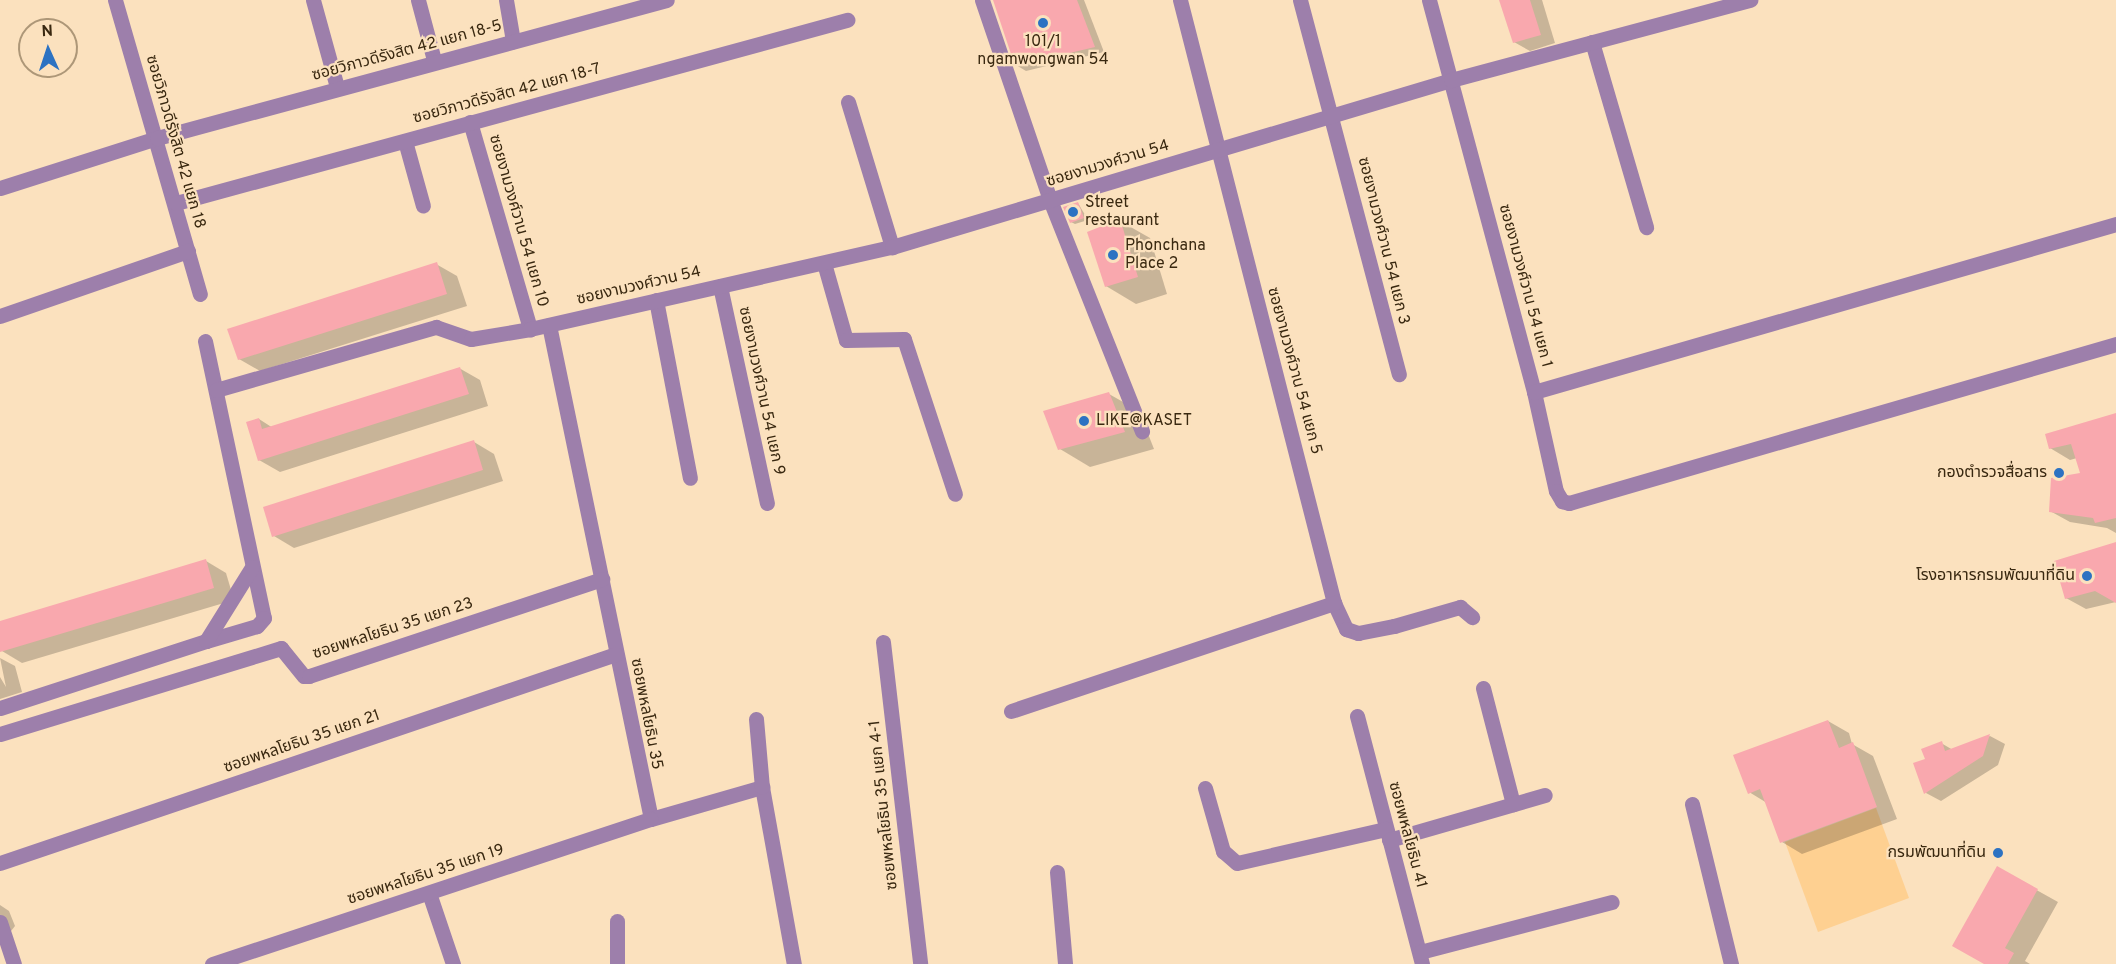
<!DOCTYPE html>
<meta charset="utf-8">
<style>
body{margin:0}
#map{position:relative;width:2116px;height:964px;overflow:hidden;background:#fbe1be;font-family:Overpass,"Noto Sans Thai",sans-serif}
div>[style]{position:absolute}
.green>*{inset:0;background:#fed091}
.shadow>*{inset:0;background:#0003}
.building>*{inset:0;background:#f9a8ae}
.minor>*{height:15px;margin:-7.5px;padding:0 7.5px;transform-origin:7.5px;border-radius:7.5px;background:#9d7fab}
.dots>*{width:16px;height:16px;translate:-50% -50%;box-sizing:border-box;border:3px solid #fbe1be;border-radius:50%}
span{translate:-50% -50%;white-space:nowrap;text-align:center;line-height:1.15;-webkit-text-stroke:4.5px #fbe1be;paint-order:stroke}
.poi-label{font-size:16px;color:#392810}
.left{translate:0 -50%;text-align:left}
.right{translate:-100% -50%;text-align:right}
.street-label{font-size:16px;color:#392810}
.north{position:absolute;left:18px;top:18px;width:60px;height:60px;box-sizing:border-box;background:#fbe1be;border:2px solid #ad9778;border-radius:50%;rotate:357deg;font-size:16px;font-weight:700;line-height:24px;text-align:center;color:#392810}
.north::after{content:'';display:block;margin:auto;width:21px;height:27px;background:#2c72c2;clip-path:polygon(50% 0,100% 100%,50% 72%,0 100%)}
</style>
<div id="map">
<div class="green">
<i style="clip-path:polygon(1876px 808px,1909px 898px,1818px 932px,1785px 842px)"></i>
</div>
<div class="shadow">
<i style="clip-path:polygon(995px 0,1084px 0,1104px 52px,1026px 71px,1016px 65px)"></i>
<i style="clip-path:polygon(1501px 0,1542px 0,1555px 43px,1530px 51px,1514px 42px)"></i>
<i style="clip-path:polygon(1078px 203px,1088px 220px,1075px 224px,1071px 222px)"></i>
<i style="clip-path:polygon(1120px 221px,1150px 238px,1167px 294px,1136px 304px,1106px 286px)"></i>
<i style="clip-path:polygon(436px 264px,457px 276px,467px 306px,260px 371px,239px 359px)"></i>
<i style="clip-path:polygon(459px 368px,480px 380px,488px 406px,280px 472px,259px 460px,259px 419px,273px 428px)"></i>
<i style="clip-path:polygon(1109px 394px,1139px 411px,1154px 449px,1090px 467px,1060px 449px)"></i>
<i style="clip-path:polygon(2116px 415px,2116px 533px,2107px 528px,2070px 522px,2050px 511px,2082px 474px,2077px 458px,2070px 460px,2050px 448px)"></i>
<i style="clip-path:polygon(474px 442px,494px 454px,503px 481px,294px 548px,274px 536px)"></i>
<i style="clip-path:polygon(2116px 544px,2116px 602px,2086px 609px,2066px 598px)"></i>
<i style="clip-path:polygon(206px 561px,226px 573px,234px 600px,22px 663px,2px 651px,0 622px)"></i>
<i style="clip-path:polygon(0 658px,15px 666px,22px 692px,0 699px,0 677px,6px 687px)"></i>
<i style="clip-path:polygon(1828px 721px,1849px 733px,1852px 744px,1873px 756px,1897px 819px,1802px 854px,1782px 842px,1767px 803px,1749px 792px)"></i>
<i style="clip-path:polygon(1990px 736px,2005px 744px,1998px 765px,1941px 801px,1926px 793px,1941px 743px,1953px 750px)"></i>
<i style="clip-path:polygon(1997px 868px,2058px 902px,2025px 961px,2030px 964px,1986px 964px)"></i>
<i style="clip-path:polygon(0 905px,9px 911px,15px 926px,0 945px)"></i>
</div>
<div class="building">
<i style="clip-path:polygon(993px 0,1077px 0,1095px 47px,1015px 66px)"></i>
<i style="clip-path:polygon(1499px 0,1530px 0,1541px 35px,1513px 43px)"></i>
<i style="clip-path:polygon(1078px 202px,1084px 218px,1070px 223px,1063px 207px)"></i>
<i style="clip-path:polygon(1120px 219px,1138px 277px,1105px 287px,1087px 232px)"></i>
<i style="clip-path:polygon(437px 262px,447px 294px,238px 360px,227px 329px)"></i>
<i style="clip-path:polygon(460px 367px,469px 394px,258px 461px,246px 422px,259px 418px,262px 429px)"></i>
<i style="clip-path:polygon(1109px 392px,1125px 432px,1058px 450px,1043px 411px)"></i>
<i style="clip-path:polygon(2116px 413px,2116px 518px,2095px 523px,2093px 518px,2049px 512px,2051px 478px,2080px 473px,2071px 444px,2049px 449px,2045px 434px)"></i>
<i style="clip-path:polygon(474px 440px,483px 470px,272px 537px,263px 507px)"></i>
<i style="clip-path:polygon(2116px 542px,2116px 603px,2095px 591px,2065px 599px,2054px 561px)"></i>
<i style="clip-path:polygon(206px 559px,214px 588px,0 652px,0 621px)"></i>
<i style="clip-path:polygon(1828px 720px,1839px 748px,1853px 742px,1877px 807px,1780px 843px,1760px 789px,1748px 794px,1733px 755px)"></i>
<i style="clip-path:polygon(1990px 734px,1983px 756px,1924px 794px,1913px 763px,1925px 759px,1921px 749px,1942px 741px,1945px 751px)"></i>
<i style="clip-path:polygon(1997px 866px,2038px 889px,2005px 948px,2014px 953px,2008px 964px,1984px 964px,1952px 946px)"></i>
</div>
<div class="minor">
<i style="left:115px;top:0;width:306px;rotate:73.9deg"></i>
<i style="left:313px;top:0;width:90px;rotate:74.6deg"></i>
<i style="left:418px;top:0;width:62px;rotate:75.1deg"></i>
<i style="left:506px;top:0;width:42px;rotate:80.3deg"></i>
<i style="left:982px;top:0;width:211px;rotate:71.2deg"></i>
<i style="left:1050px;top:200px;width:249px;rotate:68.3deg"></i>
<i style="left:1180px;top:0;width:622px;rotate:75.67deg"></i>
<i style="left:1334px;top:603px;width:29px;rotate:65deg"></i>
<i style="left:1346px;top:629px;width:13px;rotate:18deg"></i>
<i style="left:1358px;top:633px;width:37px;rotate:-11deg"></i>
<i style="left:1394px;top:626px;width:69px;rotate:-16.1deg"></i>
<i style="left:1460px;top:607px;width:16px;rotate:40deg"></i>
<i style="left:1300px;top:0;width:387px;rotate:75.2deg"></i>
<i style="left:1429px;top:0;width:406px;rotate:75deg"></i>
<i style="left:1534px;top:392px;width:101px;rotate:77.5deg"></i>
<i style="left:1556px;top:491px;width:12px;rotate:59deg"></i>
<i style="left:1562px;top:501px;width:7px;rotate:16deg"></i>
<i style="left:1569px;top:503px;width:570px;rotate:-16.21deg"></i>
<i style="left:1592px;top:42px;width:193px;rotate:73.7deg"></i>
<i style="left:848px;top:102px;width:152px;rotate:73.1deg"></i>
<i style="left:470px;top:122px;width:216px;rotate:73.8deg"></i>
<i style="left:405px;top:141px;width:67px;rotate:74.5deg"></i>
<i style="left:0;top:188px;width:165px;rotate:-17.7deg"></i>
<i style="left:157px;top:138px;width:528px;rotate:-15.14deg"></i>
<i style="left:176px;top:203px;width:696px;rotate:-15.26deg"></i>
<i style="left:824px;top:263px;width:80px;rotate:74.1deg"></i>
<i style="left:846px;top:340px;width:58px;rotate:-1deg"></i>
<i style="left:904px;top:339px;width:163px;rotate:71.8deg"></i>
<i style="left:720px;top:286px;width:222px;rotate:77.8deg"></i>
<i style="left:656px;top:300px;width:181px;rotate:79.2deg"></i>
<i style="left:0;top:316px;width:199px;rotate:-19.1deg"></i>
<i style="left:549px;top:325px;width:504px;rotate:78.33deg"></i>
<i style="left:651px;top:819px;width:116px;rotate:-16.1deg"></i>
<i style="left:762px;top:787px;width:180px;rotate:79.8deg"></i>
<i style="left:205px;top:341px;width:283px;rotate:78deg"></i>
<i style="left:264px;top:618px;width:11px;rotate:131deg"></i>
<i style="left:257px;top:626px;width:53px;rotate:163.6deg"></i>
<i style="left:216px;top:390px;width:229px;rotate:-16deg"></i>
<i style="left:436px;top:327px;width:37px;rotate:19deg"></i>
<i style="left:471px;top:339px;width:60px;rotate:-9.6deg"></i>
<i style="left:530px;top:329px;width:371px;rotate:-12.8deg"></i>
<i style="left:892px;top:247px;width:583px;rotate:-16.63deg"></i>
<i style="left:1451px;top:80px;width:310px;rotate:-15deg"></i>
<i style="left:1534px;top:392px;width:606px;rotate:-16.1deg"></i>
<i style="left:883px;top:642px;width:324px;rotate:83.4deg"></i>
<i style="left:1483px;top:688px;width:120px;rotate:75.5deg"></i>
<i style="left:0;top:708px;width:217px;rotate:-18deg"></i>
<i style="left:206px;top:641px;width:87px;rotate:-58.1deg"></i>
<i style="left:1011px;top:711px;width:341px;rotate:-18.5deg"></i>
<i style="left:1357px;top:716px;width:256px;rotate:75.3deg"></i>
<i style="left:756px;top:719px;width:68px;rotate:85deg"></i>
<i style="left:0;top:734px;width:294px;rotate:-17deg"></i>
<i style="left:281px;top:648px;width:36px;rotate:51deg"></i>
<i style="left:304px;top:676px;width:5px"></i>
<i style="left:309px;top:676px;width:309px;rotate:-18.3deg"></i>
<i style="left:1205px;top:788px;width:66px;rotate:74.1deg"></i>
<i style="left:1223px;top:851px;width:18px;rotate:41deg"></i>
<i style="left:1237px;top:863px;width:153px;rotate:-12.9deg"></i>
<i style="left:1692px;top:804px;width:165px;rotate:76.3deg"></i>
<i style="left:1389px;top:840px;width:162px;rotate:-16.1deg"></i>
<i style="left:0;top:863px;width:650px;rotate:-18.74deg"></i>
<i style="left:1057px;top:872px;width:92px;rotate:85deg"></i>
<i style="left:429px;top:893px;width:75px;rotate:71.3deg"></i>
<i style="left:0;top:922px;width:44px;rotate:71.6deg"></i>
<i style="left:1420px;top:952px;width:198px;rotate:-14.6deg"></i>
<i style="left:212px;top:964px;width:462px;rotate:-18.3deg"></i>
<i style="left:617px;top:964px;width:43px;rotate:-90deg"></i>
</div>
<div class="dots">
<i style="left:1043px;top:23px;background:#2c72c2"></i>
<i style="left:1073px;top:212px;background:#2c72c2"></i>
<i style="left:1113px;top:255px;background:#2c72c2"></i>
<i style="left:1084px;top:421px;background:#2c72c2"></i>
<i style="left:2059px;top:473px;background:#2c72c2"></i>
<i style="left:2087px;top:576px;background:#2c72c2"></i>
<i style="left:1998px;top:853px;background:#2c72c2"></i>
</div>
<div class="poi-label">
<span style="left:1043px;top:51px">101/1<br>ngamwongwan 54</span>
<span class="left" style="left:1085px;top:212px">Street<br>restaurant</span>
<span class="left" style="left:1125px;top:255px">Phonchana<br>Place 2</span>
<span class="left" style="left:1096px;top:421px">LIKE@KASET</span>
<span class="right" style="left:2047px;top:473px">กองตำรวจสื่อสาร</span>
<span class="right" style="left:2075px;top:576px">โรงอาหารกรมพัฒนาที่ดิน</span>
<span class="right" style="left:1986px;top:853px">กรมพัฒนาที่ดิน</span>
</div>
<div class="street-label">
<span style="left:407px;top:51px;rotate:-15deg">ซอยวิภาวดีรังสิต 42 แยก 18-5</span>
<span style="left:507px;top:94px;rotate:-15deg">ซอยวิภาวดีรังสิต 42 แยก 18-7</span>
<span style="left:175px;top:142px;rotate:74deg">ซอยวิภาวดีรังสิต 42 แยก 18</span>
<span style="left:1108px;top:164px;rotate:-17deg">ซอยงามวงศ์วาน 54</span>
<span style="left:518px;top:221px;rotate:74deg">ซอยงามวงศ์วาน 54 แยก 10</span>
<span style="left:1383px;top:241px;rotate:76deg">ซอยงามวงศ์วาน 54 แยก 3</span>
<span style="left:639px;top:286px;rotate:-13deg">ซอยงามวงศ์วาน 54</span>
<span style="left:1525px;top:286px;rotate:75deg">ซอยงามวงศ์วาน 54 แยก 1</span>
<span style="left:1294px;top:371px;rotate:75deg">ซอยงามวงศ์วาน 54 แยก 5</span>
<span style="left:761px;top:391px;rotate:78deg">ซอยงามวงศ์วาน 54 แยก 9</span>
<span style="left:393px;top:629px;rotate:-18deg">ซอยพหลโยธิน 35 แยก 23</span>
<span style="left:646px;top:714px;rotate:79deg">ซอยพหลโยธิน 35</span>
<span style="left:302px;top:742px;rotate:-19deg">ซอยพหลโยธิน 35 แยก 21</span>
<span style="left:884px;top:805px;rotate:-96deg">ซอยพหลโยธิน 35 แยก 4-1</span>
<span style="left:1407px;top:835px;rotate:75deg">ซอยพหลโยธิน 41</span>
<span style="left:426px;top:875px;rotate:-18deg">ซอยพหลโยธิน 35 แยก 19</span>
</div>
<div class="north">N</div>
</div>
